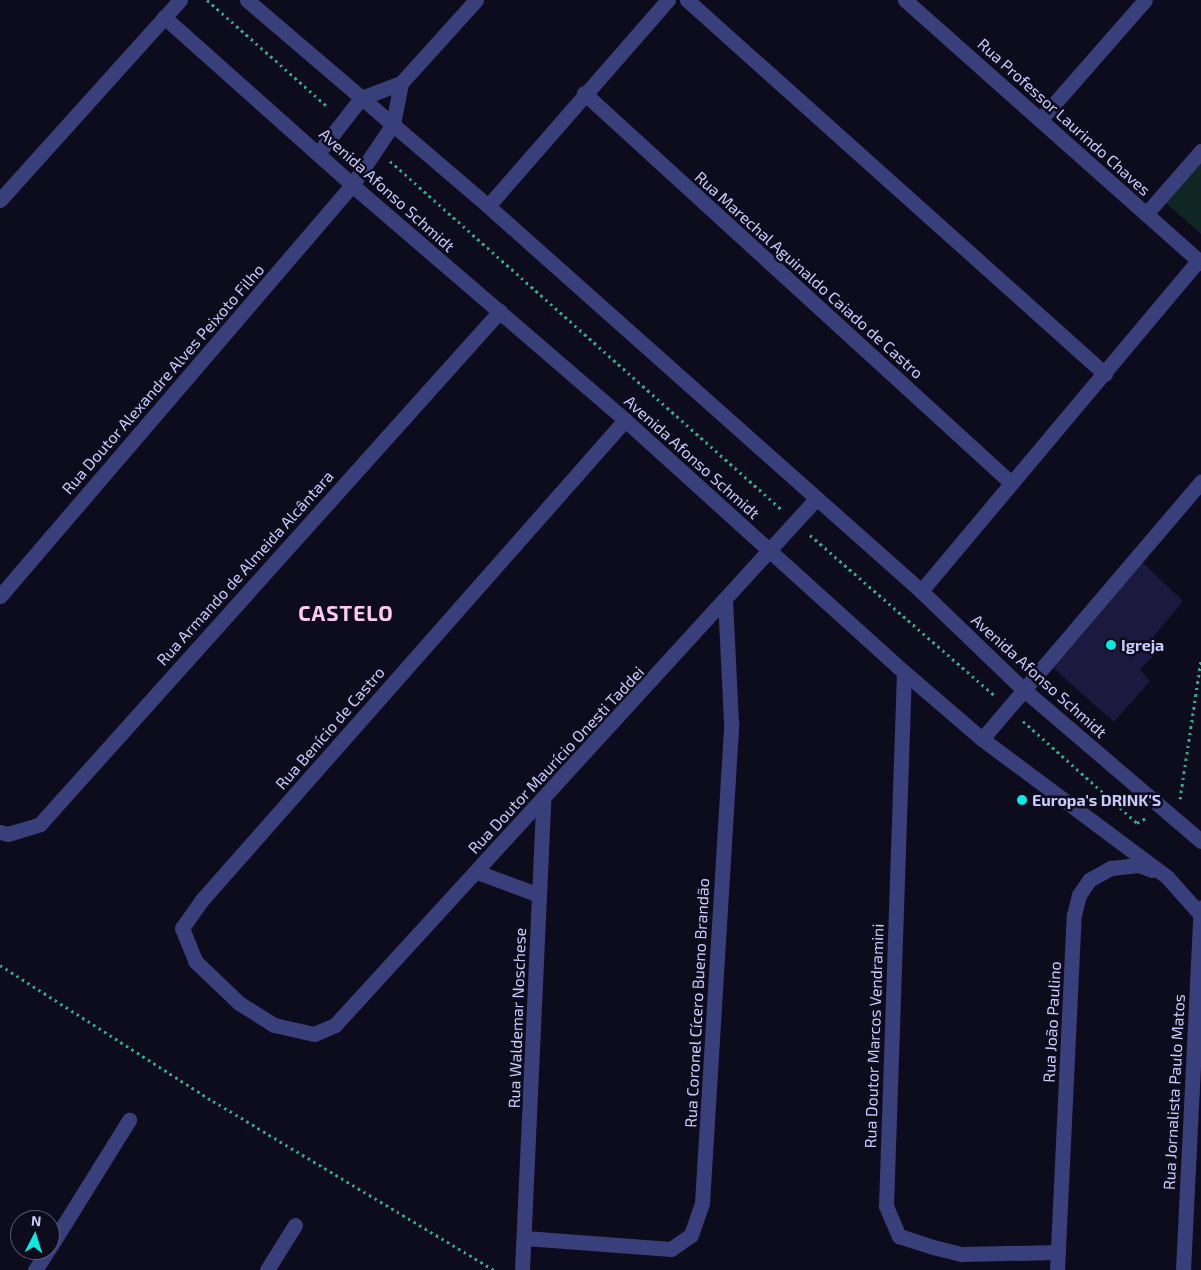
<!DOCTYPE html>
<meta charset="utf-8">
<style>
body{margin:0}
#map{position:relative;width:1201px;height:1270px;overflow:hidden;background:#0d0c1c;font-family:"Exo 2",sans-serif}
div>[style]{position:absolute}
.green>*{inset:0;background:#0f2622}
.building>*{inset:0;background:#1b193d}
.path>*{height:3px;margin-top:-1.5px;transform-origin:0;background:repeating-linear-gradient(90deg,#31aa92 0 2.5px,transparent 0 6.5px)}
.minor>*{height:15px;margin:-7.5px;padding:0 7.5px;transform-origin:7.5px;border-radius:7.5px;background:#393f7a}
.dots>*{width:14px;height:14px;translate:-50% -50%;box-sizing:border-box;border:2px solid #0d0c1c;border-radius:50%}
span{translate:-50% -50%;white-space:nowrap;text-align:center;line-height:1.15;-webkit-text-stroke:5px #0d0c1c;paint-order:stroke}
.street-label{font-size:16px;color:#c9cbfd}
.poi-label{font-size:16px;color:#c9cbfd;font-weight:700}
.left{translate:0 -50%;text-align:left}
.district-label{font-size:21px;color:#fdcbf2;font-weight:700;letter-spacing:1px}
.north{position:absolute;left:10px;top:1210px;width:50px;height:50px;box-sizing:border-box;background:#0d0c1c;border:1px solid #585876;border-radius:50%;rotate:5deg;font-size:14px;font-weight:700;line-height:20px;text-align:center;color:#c9cbfd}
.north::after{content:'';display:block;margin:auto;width:18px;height:22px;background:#08eae2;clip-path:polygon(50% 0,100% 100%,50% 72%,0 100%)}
</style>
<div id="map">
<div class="green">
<i style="clip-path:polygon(1201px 162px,1201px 234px,1165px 202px)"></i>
</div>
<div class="building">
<i style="clip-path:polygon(1141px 561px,1183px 601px,1150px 641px,1160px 650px,1140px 669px,1150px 681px,1114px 722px,1050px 665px)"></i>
</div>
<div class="path">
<i style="left:207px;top:0;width:162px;rotate:41.5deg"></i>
<i style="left:390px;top:161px;width:523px;rotate:41.67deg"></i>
<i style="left:810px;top:535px;width:244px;rotate:41deg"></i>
<i style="left:1023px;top:721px;width:153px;rotate:41.8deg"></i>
<i style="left:1137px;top:823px;width:10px;rotate:-29deg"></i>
<i style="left:1180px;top:799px;width:141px;rotate:-81.4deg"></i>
<i style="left:0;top:965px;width:253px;rotate:32.6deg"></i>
<i style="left:213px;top:1101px;width:328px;rotate:31deg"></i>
</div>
<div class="minor">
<i style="left:247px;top:0;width:317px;rotate:40.5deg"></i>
<i style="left:488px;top:206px;width:579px;rotate:41.64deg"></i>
<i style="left:921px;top:591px;width:141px;rotate:43.9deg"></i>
<i style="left:1023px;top:689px;width:234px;rotate:40.5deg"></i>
<i style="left:687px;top:0;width:561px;rotate:41.82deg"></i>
<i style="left:905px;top:0;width:396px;rotate:41.6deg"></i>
<i style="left:164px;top:17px;width:261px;rotate:41.7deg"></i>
<i style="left:359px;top:191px;width:351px;rotate:40.7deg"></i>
<i style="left:625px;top:420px;width:376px;rotate:42.1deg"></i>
<i style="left:904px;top:672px;width:103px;rotate:40.7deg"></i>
<i style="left:982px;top:739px;width:231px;rotate:36.7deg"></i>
<i style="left:1167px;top:877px;width:51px;rotate:48.2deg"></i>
<i style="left:584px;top:93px;width:577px;rotate:42.4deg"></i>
<i style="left:1040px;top:120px;width:159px;rotate:-48.8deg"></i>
<i style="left:319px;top:152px;width:68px;rotate:-52.1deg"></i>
<i style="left:361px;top:98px;width:43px;rotate:-20.6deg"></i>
<i style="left:401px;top:83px;width:112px;rotate:-47.9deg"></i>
<i style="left:0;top:200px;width:269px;rotate:-48deg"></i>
<i style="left:488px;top:206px;width:274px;rotate:-48.9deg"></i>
<i style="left:1146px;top:214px;width:84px;rotate:-48.9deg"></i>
<i style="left:625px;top:420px;width:641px;rotate:131.4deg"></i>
<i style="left:201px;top:901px;width:33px;rotate:125deg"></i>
<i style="left:182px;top:928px;width:35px;rotate:68deg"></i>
<i style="left:195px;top:961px;width:61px;rotate:43.7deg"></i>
<i style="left:239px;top:1003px;width:41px;rotate:32.2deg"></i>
<i style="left:274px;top:1025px;width:41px;rotate:12.7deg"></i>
<i style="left:314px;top:1034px;width:23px;rotate:-23deg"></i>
<i style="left:335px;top:1025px;width:713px;rotate:-47.56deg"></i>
<i style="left:921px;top:591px;width:432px;rotate:-50deg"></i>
<i style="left:0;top:596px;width:541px;rotate:-49.42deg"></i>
<i style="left:352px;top:185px;width:73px;rotate:-56.1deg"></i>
<i style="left:393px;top:124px;width:42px;rotate:-79deg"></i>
<i style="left:904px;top:672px;width:534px;rotate:91.93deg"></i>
<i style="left:886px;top:1206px;width:33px;rotate:67deg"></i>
<i style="left:899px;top:1236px;width:36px;rotate:18deg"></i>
<i style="left:933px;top:1247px;width:30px;rotate:14deg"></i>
<i style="left:962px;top:1254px;width:96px;rotate:-1.2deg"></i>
<i style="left:982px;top:739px;width:338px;rotate:-49.6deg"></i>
<i style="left:0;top:832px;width:8px;rotate:14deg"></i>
<i style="left:8px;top:834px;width:34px;rotate:-17deg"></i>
<i style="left:40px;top:824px;width:689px;rotate:-48.12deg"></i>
<i style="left:477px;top:872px;width:66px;rotate:20.4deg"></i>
<i style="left:525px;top:1238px;width:146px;rotate:4.3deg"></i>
<i style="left:671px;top:1249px;width:24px;rotate:-35deg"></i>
<i style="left:691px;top:1235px;width:34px;rotate:-71deg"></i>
<i style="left:702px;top:1203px;width:482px;rotate:-86.5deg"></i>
<i style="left:731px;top:722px;width:121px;rotate:-92.8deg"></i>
<i style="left:50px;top:1247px;width:150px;rotate:-58.1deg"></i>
<i style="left:35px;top:1270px;width:24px;rotate:-57deg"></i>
<i style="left:267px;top:1270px;width:53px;rotate:-58.1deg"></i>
<i style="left:522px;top:1270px;width:470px;rotate:-87.4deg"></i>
<i style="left:1057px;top:1270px;width:355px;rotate:-87.3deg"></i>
<i style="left:1074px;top:915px;width:21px;rotate:-76deg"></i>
<i style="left:1079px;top:895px;width:18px;rotate:-56deg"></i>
<i style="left:1089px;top:880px;width:25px;rotate:-29deg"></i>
<i style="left:1111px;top:868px;width:28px;rotate:-6deg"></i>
<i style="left:1139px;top:865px;width:14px;rotate:21deg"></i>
<i style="left:1183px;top:1270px;width:363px;rotate:-87.2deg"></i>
</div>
<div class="dots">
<i style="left:1111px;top:645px;background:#08eae2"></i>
<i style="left:1022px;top:800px;background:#08eae2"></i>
</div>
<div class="street-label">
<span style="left:1064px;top:117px;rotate:42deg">Rua Professor Laurindo Chaves</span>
<span style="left:387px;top:190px;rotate:42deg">Avenida Afonso Schmidt</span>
<span style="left:809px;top:275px;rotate:42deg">Rua Marechal Aguinaldo Caiado de Castro</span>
<span style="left:163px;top:379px;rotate:-49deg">Rua Doutor Alexandre Alves Peixoto Filho</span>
<span style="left:692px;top:457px;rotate:42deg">Avenida Afonso Schmidt</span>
<span style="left:245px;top:568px;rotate:-48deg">Rua Armando de Almeida Alcântara</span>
<span style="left:1039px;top:676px;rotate:42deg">Avenida Afonso Schmidt</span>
<span style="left:330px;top:728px;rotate:-49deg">Rua Benício de Castro</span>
<span style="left:556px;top:760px;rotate:-47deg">Rua Doutor Maurício Onesti Taddei</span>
<span style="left:697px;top:1003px;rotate:-87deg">Rua Coronel Cícero Bueno Brandão</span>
<span style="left:517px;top:1018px;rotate:-88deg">Rua Waldemar Noschese</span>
<span style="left:1052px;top:1022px;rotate:-87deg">Rua João Paulino</span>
<span style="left:874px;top:1036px;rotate:-88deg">Rua Doutor Marcos Vendramini</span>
<span style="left:1174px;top:1092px;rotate:-87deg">Rua Jornalista Paulo Matos</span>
</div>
<div class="poi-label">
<span class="left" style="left:1121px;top:645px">Igreja</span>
<span class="left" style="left:1032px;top:800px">Europa's DRINK'S</span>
</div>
<div class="district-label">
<span style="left:346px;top:613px">CASTELO</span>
</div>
<div class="north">N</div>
</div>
